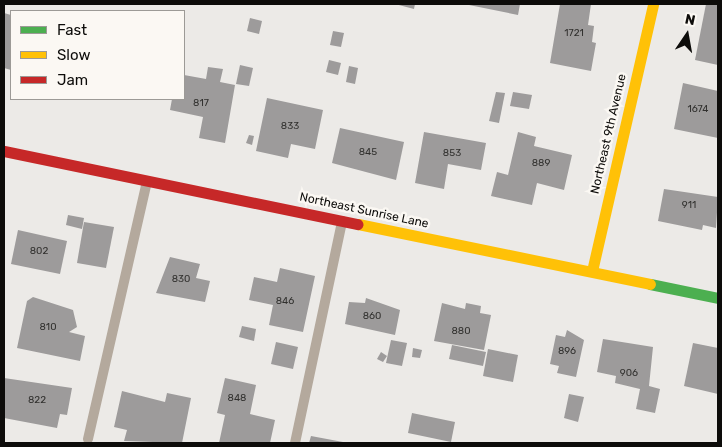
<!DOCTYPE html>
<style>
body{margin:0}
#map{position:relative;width:722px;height:447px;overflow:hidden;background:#eceae7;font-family:Rubik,sans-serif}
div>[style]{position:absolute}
.building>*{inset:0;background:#9d9b9b}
.lane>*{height:10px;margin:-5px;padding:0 5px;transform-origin:5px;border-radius:5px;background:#b4a99d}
.fast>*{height:11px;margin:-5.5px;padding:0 5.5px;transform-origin:5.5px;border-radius:5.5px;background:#4caf50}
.slow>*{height:11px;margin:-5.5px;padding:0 5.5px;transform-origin:5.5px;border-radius:5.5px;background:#ffc107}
.jam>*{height:11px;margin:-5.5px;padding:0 5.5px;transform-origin:5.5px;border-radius:5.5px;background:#c62828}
span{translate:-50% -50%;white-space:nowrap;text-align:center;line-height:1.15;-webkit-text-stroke:5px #fbf8f3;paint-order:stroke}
.number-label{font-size:10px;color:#31302e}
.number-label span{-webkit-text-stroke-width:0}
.street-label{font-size:12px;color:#0d0c0a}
.frame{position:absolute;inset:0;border:5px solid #0d0c0a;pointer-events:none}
.legend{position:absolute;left:10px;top:10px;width:175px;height:90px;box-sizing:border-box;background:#fbf8f3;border:1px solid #9c9a96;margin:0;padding:6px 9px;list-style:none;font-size:15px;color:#0d0c0a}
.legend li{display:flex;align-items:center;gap:10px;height:25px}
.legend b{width:25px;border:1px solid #9c9a96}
.north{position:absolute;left:662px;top:10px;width:50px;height:50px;-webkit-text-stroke:4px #fbf8f3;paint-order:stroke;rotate:12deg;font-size:14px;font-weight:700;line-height:20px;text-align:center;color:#0d0c0a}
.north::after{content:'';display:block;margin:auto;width:18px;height:22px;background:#0d0c0a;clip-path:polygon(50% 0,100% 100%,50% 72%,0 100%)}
</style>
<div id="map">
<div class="building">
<i style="clip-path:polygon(395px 4px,415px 4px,414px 9px)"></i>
<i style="clip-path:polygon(464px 4px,520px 4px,518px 15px)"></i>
<i style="clip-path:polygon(560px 4px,591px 4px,588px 25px,594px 26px,592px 42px,596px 43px,591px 71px,550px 63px)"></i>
<i style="clip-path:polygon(706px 4px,718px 5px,718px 65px,695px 60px)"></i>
<i style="clip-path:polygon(4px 13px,11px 15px,11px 70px,4px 68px)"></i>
<i style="clip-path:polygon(250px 18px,262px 21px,259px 34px,247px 31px)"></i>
<i style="clip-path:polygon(333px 31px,344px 33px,341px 47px,330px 45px)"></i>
<i style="clip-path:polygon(329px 60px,341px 63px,338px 75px,326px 72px)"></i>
<i style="clip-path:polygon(240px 65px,253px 68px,249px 86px,236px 84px)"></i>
<i style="clip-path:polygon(349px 66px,358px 68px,355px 84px,346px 82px)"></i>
<i style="clip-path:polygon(208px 67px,223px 69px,220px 82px,235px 85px,225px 143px,199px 138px,203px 117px,170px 110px,172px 99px,184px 99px,184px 75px,206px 79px)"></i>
<i style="clip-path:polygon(683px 83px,718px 91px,718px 138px,674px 129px)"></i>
<i style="clip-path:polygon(496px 92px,505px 93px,499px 123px,489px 121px)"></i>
<i style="clip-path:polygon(513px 92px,532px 95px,529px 109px,510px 106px)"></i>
<i style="clip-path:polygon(267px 98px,323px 110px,315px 149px,291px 144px,288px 158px,256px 151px)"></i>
<i style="clip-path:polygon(340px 128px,404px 142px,396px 180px,332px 163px)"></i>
<i style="clip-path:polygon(424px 132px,486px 143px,481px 170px,448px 164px,444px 189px,415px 183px)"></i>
<i style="clip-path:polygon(518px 132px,536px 137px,534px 146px,572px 155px,564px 190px,537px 183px,532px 205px,491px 196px,497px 172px,508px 175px)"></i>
<i style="clip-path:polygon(249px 135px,254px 136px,252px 145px,246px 143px)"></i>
<i style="clip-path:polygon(664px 189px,718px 197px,716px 228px,703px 225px,702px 230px,658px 221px)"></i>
<i style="clip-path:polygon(68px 215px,84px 218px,82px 229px,66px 225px)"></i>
<i style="clip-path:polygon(84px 222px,114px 227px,106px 268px,77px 263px)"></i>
<i style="clip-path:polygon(18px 230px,67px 241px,60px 274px,11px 264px)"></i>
<i style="clip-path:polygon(170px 257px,200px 264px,196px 278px,210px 281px,205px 302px,156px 293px)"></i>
<i style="clip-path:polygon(280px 268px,315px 276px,303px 332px,269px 325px,273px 305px,249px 300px,254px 277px,277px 282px)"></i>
<i style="clip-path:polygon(33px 297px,73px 310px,77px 327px,69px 332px,85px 336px,80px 361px,17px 348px,27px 301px)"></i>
<i style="clip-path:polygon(366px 298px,400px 310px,395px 335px,345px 324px,349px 302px,365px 303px)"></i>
<i style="clip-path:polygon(442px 303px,465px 309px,466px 303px,481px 306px,480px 313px,491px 315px,484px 350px,434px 341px)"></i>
<i style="clip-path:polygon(242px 326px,256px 329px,254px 341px,239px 337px)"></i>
<i style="clip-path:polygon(567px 330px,584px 340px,576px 377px,557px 373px,559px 366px,550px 364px,556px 335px,565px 337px)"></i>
<i style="clip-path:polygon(603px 339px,653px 347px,649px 386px,660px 389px,655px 413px,636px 409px,640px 389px,615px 383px,616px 376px,597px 372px)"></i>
<i style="clip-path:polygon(391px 340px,407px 343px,402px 366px,386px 363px)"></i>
<i style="clip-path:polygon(276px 342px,298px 347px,293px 369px,271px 364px)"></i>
<i style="clip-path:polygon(693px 343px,718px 348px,718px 394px,684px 386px)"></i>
<i style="clip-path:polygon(452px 345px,486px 352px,483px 366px,449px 359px)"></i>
<i style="clip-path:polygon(413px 348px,422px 350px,420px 358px,412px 357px)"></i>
<i style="clip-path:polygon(488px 349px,518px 355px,513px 382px,483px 376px)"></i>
<i style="clip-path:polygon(381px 352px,387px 356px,383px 362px,377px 359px)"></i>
<i style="clip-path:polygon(4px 378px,72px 388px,67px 415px,60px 414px,57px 428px,4px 418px)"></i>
<i style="clip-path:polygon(225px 378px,256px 385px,250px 414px,275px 420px,270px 443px,219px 443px,225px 415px,217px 413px)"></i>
<i style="clip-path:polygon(122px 391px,165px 402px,167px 393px,191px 398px,182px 443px,124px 441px,127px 430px,114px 427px)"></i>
<i style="clip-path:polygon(569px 394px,584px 397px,578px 422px,564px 418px)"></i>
<i style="clip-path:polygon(412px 413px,455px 422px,451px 442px,408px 433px)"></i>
<i style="clip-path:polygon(311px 436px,343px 442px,343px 443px,309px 443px)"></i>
</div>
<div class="lane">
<i style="left:88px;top:439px;width:264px;rotate:-77.1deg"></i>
<i style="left:295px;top:443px;width:227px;rotate:-78deg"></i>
</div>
<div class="fast">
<i style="left:650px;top:284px;width:69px;rotate:11.6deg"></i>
</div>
<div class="slow">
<i style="left:358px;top:224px;width:298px;rotate:11.6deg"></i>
<i style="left:592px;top:271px;width:274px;rotate:-77.1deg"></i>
</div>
<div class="jam">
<i style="left:4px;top:151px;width:361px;rotate:11.7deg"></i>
</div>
<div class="number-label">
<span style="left:574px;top:34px">1721</span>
<span style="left:201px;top:104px">817</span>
<span style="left:698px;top:110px">1674</span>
<span style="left:290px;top:127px">833</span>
<span style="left:368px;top:153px">845</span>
<span style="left:452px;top:154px">853</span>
<span style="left:541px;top:164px">889</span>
<span style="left:689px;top:206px">911</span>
<span style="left:39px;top:252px">802</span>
<span style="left:181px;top:280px">830</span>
<span style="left:285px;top:302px">846</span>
<span style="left:372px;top:317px">860</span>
<span style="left:48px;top:328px">810</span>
<span style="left:461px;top:332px">880</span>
<span style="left:567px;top:352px">896</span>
<span style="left:629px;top:374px">906</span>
<span style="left:237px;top:399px">848</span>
<span style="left:37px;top:401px">822</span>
</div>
<div class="street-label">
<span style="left:609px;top:134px;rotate:-77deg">Northeast 9th Avenue</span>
<span style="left:364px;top:211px;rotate:12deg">Northeast Sunrise Lane</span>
</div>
<div class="frame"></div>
<ul class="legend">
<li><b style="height:6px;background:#4caf50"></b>Fast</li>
<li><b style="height:6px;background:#ffc107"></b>Slow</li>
<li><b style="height:6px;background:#c62828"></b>Jam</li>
</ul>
<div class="north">N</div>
</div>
